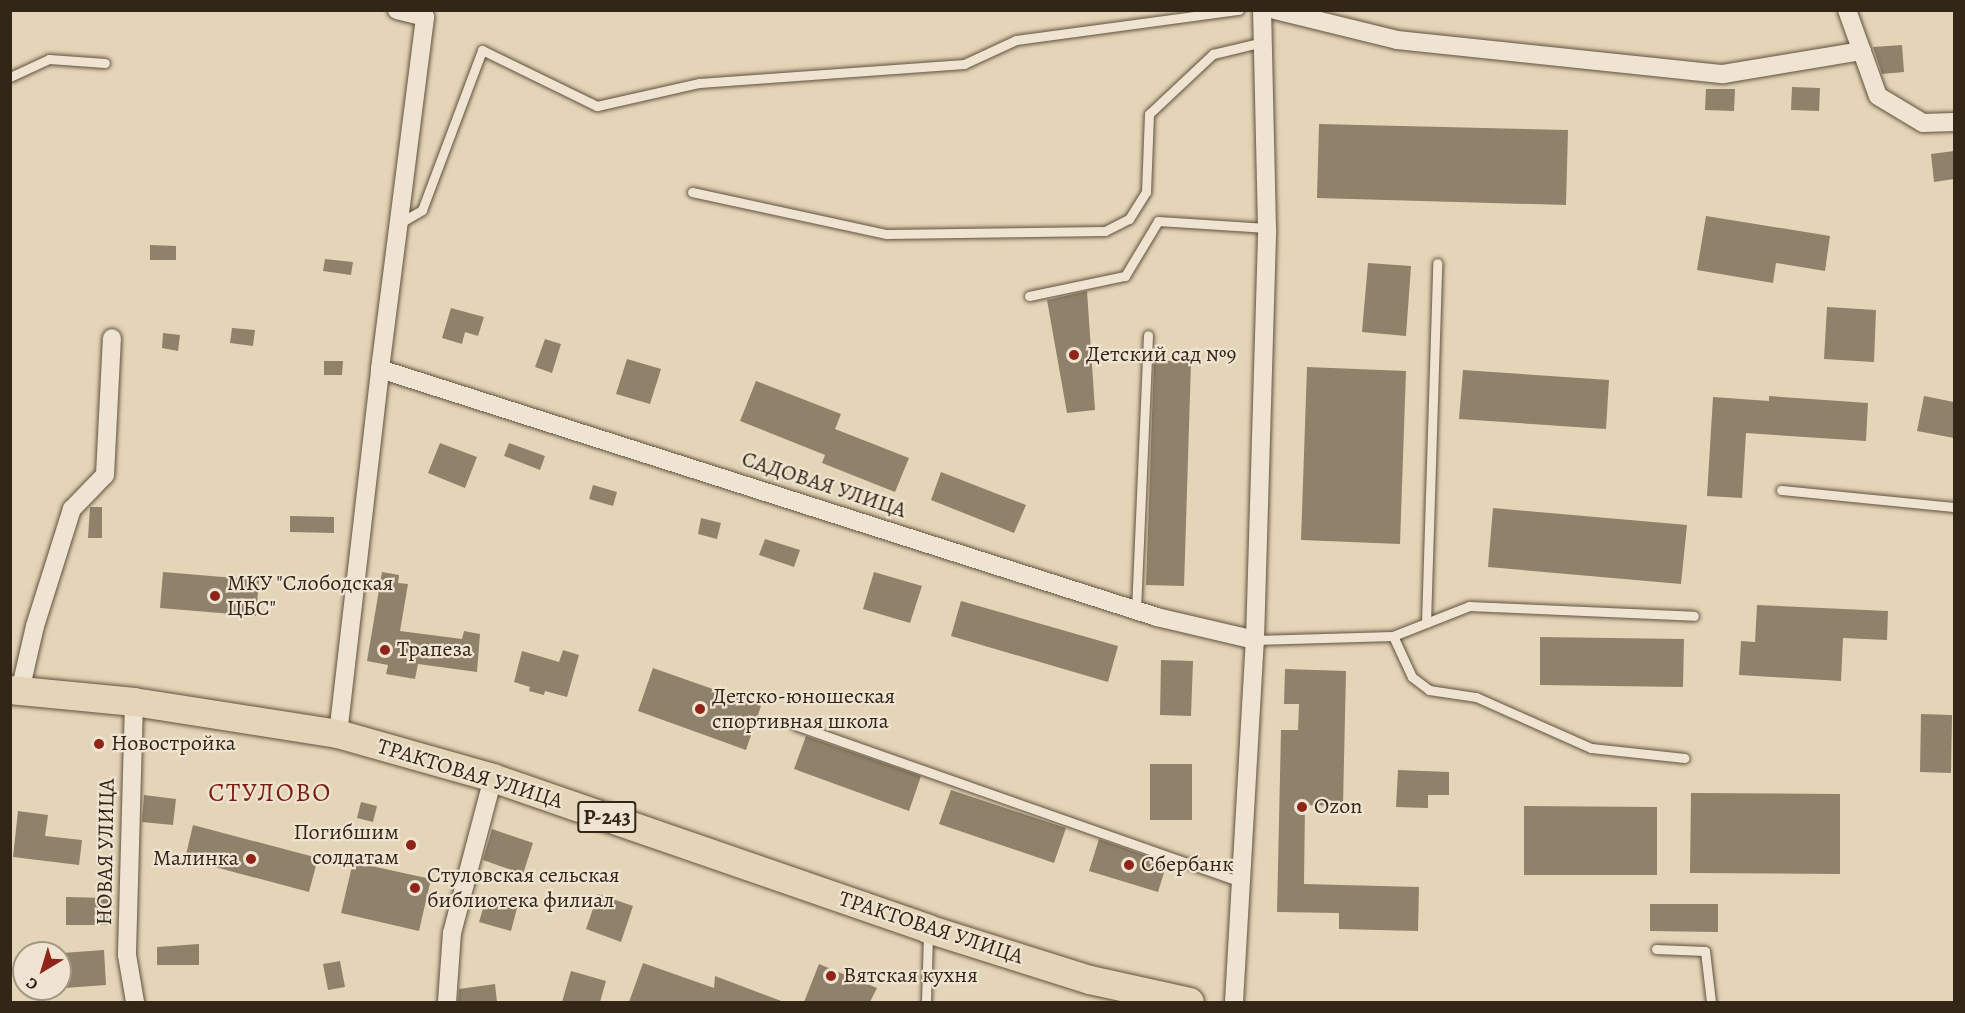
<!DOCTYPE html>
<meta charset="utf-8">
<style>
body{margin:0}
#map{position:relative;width:1965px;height:1013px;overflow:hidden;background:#e5d5b8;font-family:Alegreya,serif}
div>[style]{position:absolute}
.building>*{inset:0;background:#90816a}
.roads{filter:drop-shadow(0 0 2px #60523e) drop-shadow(0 0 2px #60523e)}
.service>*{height:9px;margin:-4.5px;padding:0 4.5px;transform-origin:4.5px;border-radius:4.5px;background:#eee4d1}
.minor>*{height:18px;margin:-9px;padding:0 9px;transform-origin:9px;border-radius:9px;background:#eee4d1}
.trunk>*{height:28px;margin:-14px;padding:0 14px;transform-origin:14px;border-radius:14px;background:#e5d5b8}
.dots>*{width:16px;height:16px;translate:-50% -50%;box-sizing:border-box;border:3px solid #eee4d1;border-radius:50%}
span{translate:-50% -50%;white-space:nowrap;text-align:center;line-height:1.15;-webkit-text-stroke:4.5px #eee4d1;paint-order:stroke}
.shield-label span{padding:2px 4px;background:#eee4d1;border:2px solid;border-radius:4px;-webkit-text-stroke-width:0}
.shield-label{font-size:21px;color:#332616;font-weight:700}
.poi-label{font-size:22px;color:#332616}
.left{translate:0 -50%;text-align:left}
.right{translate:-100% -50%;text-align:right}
.street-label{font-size:22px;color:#332616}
.quarter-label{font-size:26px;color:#7a1f14;letter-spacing:1.5px}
.frame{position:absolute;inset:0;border:12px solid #332616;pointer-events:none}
.north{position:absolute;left:12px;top:941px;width:60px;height:60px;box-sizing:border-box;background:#eee4d1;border:2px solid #a39886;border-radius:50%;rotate:218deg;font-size:16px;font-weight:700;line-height:24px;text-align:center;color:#332616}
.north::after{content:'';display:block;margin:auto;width:21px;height:27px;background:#8f2418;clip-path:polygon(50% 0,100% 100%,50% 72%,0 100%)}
</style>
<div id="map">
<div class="building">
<i style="clip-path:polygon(1902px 45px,1904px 72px,1882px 74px,1873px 47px)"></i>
<i style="clip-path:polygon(1792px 87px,1820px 88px,1819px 111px,1791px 110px)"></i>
<i style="clip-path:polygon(1706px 89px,1735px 89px,1734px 111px,1705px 110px)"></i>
<i style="clip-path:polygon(1319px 124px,1568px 130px,1566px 205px,1317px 198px)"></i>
<i style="clip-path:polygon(1954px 151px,1954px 179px,1934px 182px,1931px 154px)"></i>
<i style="clip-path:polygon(1706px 216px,1830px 236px,1825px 271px,1776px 263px,1773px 283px,1697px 270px)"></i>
<i style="clip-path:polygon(150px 245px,176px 246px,176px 260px,150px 260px)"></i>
<i style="clip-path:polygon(325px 259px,353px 262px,351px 275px,323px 271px)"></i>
<i style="clip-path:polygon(1368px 263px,1411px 266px,1406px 336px,1362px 332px)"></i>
<i style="clip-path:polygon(1087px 291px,1095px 410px,1067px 413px,1047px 300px)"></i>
<i style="clip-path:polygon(1827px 307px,1876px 310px,1874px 362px,1824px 359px)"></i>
<i style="clip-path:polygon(451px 308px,484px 317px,478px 336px,465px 332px,462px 344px,442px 338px)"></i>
<i style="clip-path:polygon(232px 328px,255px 330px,253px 346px,230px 343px)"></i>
<i style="clip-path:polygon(163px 333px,180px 335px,178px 351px,162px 348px)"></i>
<i style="clip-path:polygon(545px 339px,561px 344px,552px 373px,535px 367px)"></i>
<i style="clip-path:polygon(627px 359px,661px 369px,650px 404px,616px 394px)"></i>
<i style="clip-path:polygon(1154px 360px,1191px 362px,1184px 586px,1146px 585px)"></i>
<i style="clip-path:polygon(324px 361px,343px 361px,342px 375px,324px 375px)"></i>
<i style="clip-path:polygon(1307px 367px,1406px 371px,1400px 544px,1301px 540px)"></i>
<i style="clip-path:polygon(1463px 370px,1609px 380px,1606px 429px,1459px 419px)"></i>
<i style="clip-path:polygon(756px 381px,841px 414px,835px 429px,909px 458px,895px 492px,822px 463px,825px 455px,740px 421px)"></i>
<i style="clip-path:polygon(1769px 396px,1868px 403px,1866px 441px,1746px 433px,1742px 498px,1707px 496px,1713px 397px,1769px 401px)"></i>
<i style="clip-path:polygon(1924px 396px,1954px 402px,1954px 438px,1917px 431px)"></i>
<i style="clip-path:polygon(440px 443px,477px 457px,465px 488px,428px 473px)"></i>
<i style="clip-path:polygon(509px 443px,545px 456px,540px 470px,504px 456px)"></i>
<i style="clip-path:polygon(941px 472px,1026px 505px,1014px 533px,931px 500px)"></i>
<i style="clip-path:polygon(593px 485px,617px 492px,613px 506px,589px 499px)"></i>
<i style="clip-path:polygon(90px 507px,102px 507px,102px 538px,88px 538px)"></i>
<i style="clip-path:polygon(1493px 508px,1687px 525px,1681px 584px,1488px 567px)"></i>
<i style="clip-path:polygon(290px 516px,334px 517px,334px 533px,290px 532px)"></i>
<i style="clip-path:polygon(701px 518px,721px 523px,717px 539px,698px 534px)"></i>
<i style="clip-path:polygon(765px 539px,800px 550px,794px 567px,759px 555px)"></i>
<i style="clip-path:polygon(163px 572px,259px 580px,256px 616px,160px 608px)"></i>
<i style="clip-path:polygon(382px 572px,399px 575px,398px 583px,408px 584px,400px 631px,462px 639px,464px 631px,480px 634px,477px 672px,418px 664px,415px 679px,386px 674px,388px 665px,367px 661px)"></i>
<i style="clip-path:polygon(874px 572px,922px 586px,910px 623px,863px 609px)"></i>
<i style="clip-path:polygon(961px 601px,1118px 646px,1108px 682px,951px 636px)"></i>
<i style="clip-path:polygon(1757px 605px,1888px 611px,1887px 640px,1843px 638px,1841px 681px,1739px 675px,1741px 641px,1755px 642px)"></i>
<i style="clip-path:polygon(1540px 637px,1684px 639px,1683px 687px,1540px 685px)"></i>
<i style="clip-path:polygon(563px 650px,579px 655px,567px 697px,545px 691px,544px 695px,529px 691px,530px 687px,514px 682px,522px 651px,559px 662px)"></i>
<i style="clip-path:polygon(1161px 660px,1193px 661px,1191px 716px,1160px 715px)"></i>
<i style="clip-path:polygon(653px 668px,761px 706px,746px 750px,638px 711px)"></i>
<i style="clip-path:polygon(1285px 669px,1346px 671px,1343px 806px,1305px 805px,1304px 884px,1419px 887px,1418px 931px,1339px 929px,1339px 913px,1277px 912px,1281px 730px,1298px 730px,1299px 704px,1284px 704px)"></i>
<i style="clip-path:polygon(1921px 714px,1952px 715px,1951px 773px,1920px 772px)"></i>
<i style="clip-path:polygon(806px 736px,921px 776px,909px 811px,794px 769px)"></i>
<i style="clip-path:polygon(1150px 764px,1192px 764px,1192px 820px,1150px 820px)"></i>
<i style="clip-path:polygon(1398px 770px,1449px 772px,1449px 795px,1428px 795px,1428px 808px,1396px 807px)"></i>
<i style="clip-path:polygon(951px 790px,1066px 828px,1054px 863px,939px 824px)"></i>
<i style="clip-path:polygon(1691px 793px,1840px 794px,1840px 874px,1690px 873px)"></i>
<i style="clip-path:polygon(144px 795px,176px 799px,173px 825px,142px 822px)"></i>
<i style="clip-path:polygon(361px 802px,377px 806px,373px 822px,357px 818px)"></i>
<i style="clip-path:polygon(1524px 806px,1657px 807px,1657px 875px,1524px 875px)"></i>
<i style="clip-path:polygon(18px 811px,48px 815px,45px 836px,82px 840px,79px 865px,13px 857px)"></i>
<i style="clip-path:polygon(193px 825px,318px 858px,309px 892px,185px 859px)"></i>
<i style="clip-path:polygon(492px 829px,533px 843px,523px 874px,483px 860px)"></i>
<i style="clip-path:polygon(1099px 839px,1167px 863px,1158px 892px,1089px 871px)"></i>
<i style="clip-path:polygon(353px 862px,431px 879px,419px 931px,341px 913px)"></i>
<i style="clip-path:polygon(598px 894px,633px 906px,621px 942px,586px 929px)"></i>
<i style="clip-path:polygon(487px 895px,518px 904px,511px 931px,479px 922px)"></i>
<i style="clip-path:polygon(66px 897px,108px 898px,108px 925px,66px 925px)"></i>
<i style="clip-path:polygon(1650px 904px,1718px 904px,1718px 932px,1650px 931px)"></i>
<i style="clip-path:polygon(199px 944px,199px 965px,157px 965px,157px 947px)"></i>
<i style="clip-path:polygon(104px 950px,106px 985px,65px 988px,62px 953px)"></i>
<i style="clip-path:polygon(340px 961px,345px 987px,328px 990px,323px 964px)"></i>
<i style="clip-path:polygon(643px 963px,714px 988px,715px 976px,784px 1002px,629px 1002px)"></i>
<i style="clip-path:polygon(819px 964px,877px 988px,870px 1002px,804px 1002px)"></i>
<i style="clip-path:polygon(571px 971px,606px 981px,600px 1002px,562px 1002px)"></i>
<i style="clip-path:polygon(495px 984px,497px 1002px,458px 1002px,459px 989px)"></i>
</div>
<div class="roads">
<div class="service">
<i style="left:10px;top:77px;width:43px;rotate:-24.8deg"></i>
<i style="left:49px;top:59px;width:56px;rotate:4.1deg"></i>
<i style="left:692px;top:192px;width:199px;rotate:12.2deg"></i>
<i style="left:887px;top:234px;width:218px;rotate:-0.8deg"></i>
<i style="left:1105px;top:231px;width:27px;rotate:-27deg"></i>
<i style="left:1129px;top:219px;width:32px;rotate:-58deg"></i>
<i style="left:1146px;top:192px;width:78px;rotate:-87.8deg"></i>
<i style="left:1149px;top:114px;width:88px;rotate:-43.2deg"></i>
<i style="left:1213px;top:54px;width:51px;rotate:-13.5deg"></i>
<i style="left:398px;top:224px;width:28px;rotate:-30deg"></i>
<i style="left:422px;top:210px;width:171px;rotate:-69.4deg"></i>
<i style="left:482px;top:50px;width:128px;rotate:26deg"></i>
<i style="left:597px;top:106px;width:105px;rotate:-12.7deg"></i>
<i style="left:699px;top:83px;width:266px;rotate:-4.1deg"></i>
<i style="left:964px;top:64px;width:57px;rotate:-24.8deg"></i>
<i style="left:1016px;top:40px;width:225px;rotate:-7.7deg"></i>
<i style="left:1029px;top:296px;width:98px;rotate:-11.8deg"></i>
<i style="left:1125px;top:276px;width:64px;rotate:-59deg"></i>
<i style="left:1158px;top:221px;width:109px;rotate:3.7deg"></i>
<i style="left:1781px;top:490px;width:174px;rotate:5.6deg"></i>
<i style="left:1136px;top:610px;width:275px;rotate:-87.5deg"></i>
<i style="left:1426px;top:623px;width:360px;rotate:-88.2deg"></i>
<i style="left:1393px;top:636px;width:82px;rotate:-21.5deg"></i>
<i style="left:1469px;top:606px;width:225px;rotate:2.5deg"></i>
<i style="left:1255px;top:640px;width:138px;rotate:-1.7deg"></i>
<i style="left:1393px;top:636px;width:45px;rotate:65.1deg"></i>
<i style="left:1412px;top:677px;width:21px;rotate:37deg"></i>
<i style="left:1429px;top:690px;width:48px;rotate:8.5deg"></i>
<i style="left:1476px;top:697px;width:126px;rotate:23.9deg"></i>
<i style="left:1591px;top:748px;width:94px;rotate:6.1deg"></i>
<i style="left:795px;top:725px;width:473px;rotate:19.4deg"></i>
<i style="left:1656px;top:949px;width:49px;rotate:2.3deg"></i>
<i style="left:1705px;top:951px;width:51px;rotate:83.3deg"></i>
<i style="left:926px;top:1002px;width:68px;rotate:-88.3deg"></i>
</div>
<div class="minor">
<i style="left:1275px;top:10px;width:126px;rotate:13.8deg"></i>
<i style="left:1397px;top:40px;width:328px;rotate:6deg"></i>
<i style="left:1723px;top:74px;width:141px;rotate:-9.4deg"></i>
<i style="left:1847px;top:10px;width:91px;rotate:70.2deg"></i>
<i style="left:1878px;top:96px;width:52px;rotate:31deg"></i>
<i style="left:1923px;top:123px;width:31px;rotate:-2deg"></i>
<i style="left:380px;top:369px;width:816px;rotate:17.7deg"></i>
<i style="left:1157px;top:617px;width:101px;rotate:13.2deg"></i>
<i style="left:20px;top:691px;width:67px;rotate:-77deg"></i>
<i style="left:35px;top:626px;width:123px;rotate:-72.5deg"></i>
<i style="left:72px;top:509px;width:47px;rotate:-45.9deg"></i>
<i style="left:105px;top:475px;width:137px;rotate:-87.1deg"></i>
<i style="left:134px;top:702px;width:253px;rotate:91.6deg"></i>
<i style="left:127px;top:955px;width:48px;rotate:80.3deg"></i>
<i style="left:338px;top:734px;width:367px;rotate:-83.4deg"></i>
<i style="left:380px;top:369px;width:355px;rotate:-82.7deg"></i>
<i style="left:425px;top:17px;width:29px;rotate:-166deg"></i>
<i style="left:447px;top:1002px;width:69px;rotate:-85.9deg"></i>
<i style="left:452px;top:933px;width:160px;rotate:-75.2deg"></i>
<i style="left:1234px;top:1002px;width:363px;rotate:-86.7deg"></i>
<i style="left:1255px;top:640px;width:412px;rotate:-88.3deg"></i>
<i style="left:1267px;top:228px;width:218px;rotate:-91.3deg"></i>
</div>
<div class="trunk">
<i style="left:10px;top:690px;width:125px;rotate:5.5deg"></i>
<i style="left:134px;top:702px;width:206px;rotate:8.9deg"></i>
<i style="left:338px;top:734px;width:161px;rotate:15.8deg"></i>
<i style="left:493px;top:778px;width:460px;rotate:19.1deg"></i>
<i style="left:928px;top:929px;width:170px;rotate:17.5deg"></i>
<i style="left:1090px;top:980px;width:102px;rotate:12.4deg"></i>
</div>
</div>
<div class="dots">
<i style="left:1074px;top:355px;background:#8f2418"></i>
<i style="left:215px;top:596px;background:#8f2418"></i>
<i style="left:385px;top:650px;background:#8f2418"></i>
<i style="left:700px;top:709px;background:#8f2418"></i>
<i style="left:99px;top:744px;background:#8f2418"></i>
<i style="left:1302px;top:807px;background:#8f2418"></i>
<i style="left:411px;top:845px;background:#8f2418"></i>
<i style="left:251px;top:859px;background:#8f2418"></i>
<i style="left:1129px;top:865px;background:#8f2418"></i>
<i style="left:415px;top:888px;background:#8f2418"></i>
<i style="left:831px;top:976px;background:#8f2418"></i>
</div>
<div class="shield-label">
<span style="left:607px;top:817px">Р-243</span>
</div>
<div class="poi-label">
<span class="left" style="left:1086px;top:355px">Детский сад №9</span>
<span class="left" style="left:227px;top:596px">МКУ "Слободская<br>ЦБС"</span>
<span class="left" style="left:397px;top:650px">Трапеза</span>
<span class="left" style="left:712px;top:709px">Детско-юношеская<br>спортивная школа</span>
<span class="left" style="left:111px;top:744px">Новостройка</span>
<span class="left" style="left:1314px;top:807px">Ozon</span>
<span class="right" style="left:399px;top:845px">Погибшим<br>солдатам</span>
<span class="right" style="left:239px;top:859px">Малинка</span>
<span class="left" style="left:1141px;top:865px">Сбербанк</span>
<span class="left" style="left:427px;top:888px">Стуловская сельская<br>библиотека филиал</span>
<span class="left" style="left:843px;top:976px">Вятская кухня</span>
</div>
<div class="street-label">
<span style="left:824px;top:485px;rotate:18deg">САДОВАЯ УЛИЦА</span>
<span style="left:470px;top:774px;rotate:17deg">ТРАКТОВАЯ УЛИЦА</span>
<span style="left:106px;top:852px;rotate:-89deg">НОВАЯ УЛИЦА</span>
<span style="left:931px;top:928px;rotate:18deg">ТРАКТОВАЯ УЛИЦА</span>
</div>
<div class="quarter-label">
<span style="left:270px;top:793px">СТУЛОВО</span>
</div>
<div class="frame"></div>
<div class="north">С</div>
</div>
